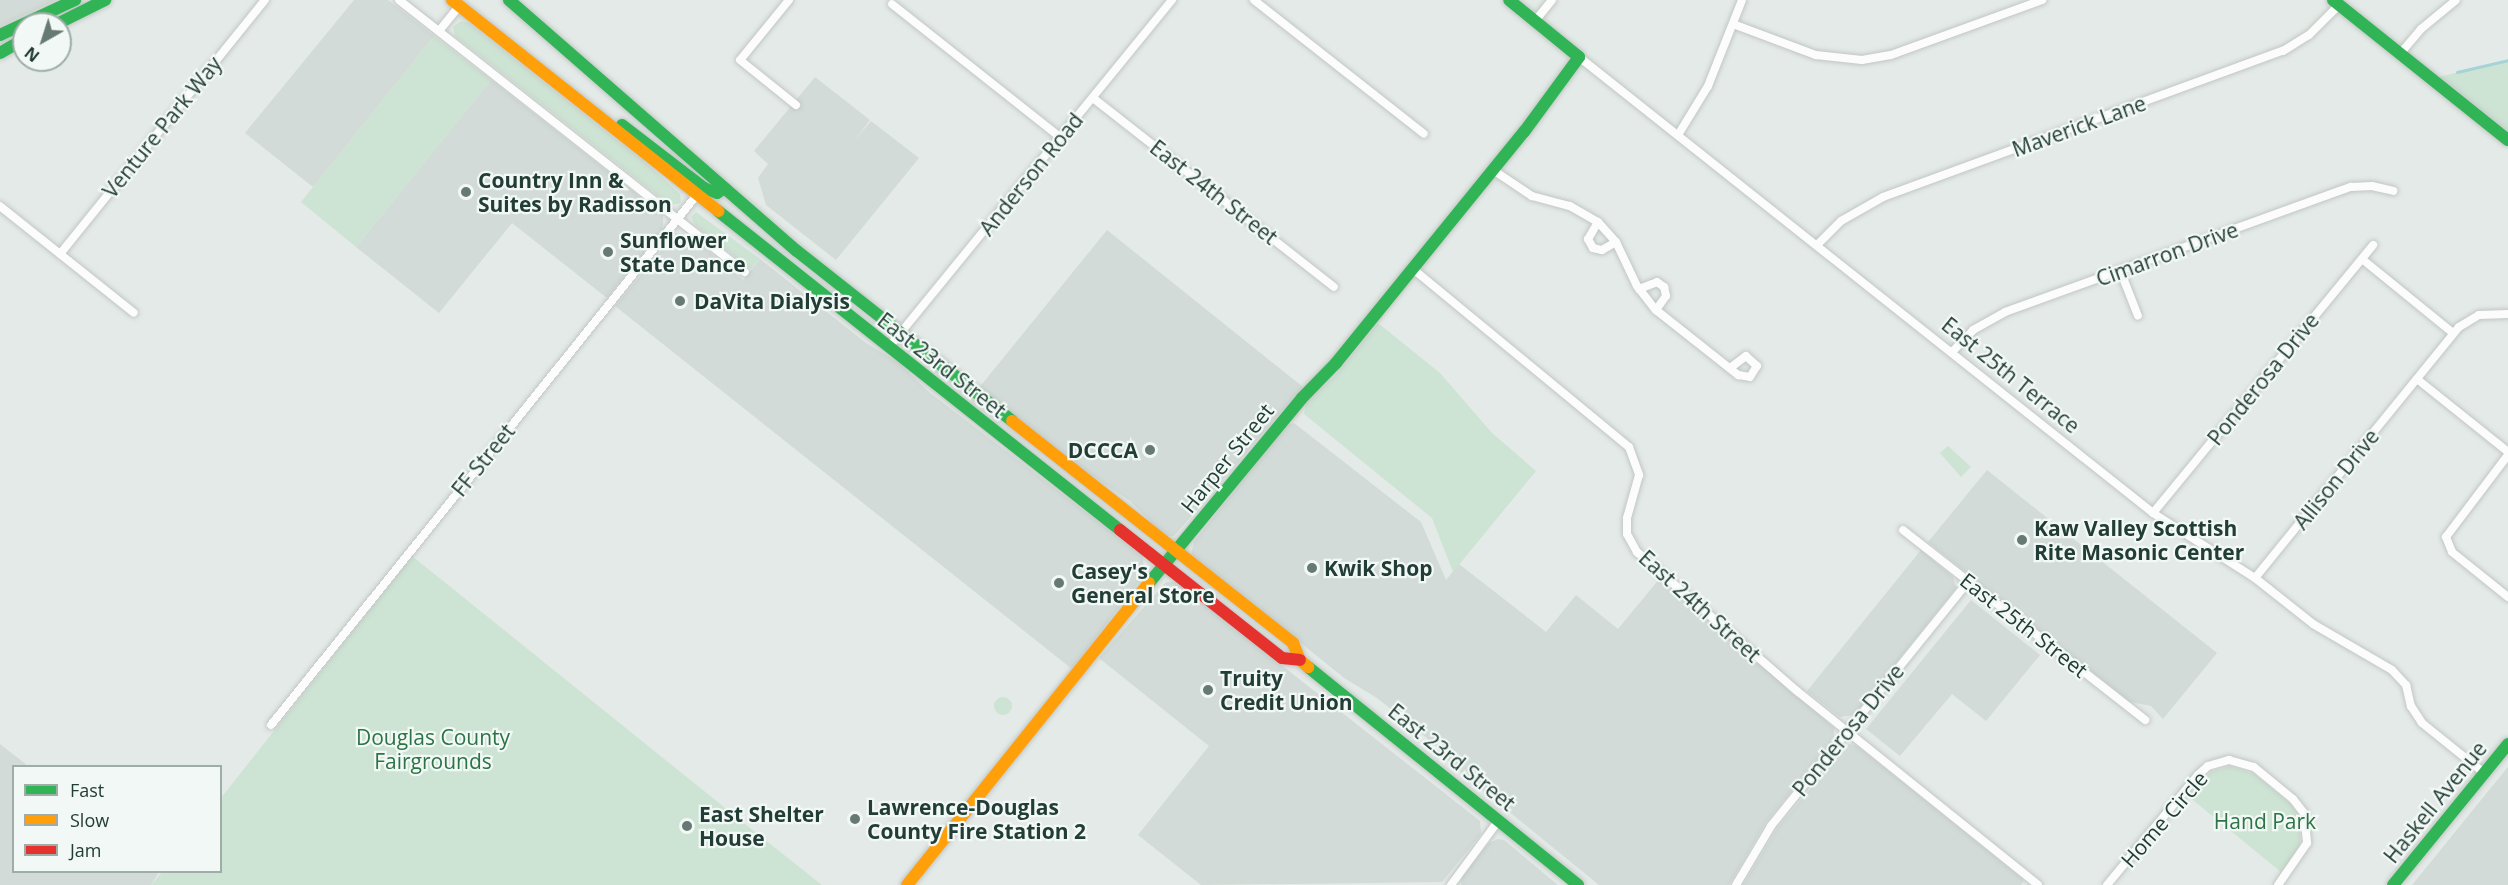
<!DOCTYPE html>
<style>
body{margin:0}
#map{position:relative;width:2508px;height:885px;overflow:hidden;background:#e4eae7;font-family:"Open Sans",sans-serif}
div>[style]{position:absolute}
.built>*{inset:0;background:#d2dbd7}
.green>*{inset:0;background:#cde3d3}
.round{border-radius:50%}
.stream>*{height:3px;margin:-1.5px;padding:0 1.5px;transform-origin:1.5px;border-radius:1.5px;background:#a5d3d8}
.roads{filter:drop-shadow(0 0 2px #c1c7c4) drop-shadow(0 0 2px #c1c7c4)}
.street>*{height:8px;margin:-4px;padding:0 4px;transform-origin:4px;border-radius:4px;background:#fbfcfb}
.fast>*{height:12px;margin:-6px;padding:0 6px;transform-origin:6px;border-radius:6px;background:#30b455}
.slow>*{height:12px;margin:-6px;padding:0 6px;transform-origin:6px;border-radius:6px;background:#ff9f0a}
.jam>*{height:12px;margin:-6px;padding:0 6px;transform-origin:6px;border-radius:6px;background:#e5322d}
.dots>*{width:16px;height:16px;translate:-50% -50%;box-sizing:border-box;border:3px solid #f2f8f5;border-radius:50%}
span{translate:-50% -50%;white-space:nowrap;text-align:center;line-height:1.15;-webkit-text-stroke:4.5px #f2f8f5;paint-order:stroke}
.street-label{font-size:21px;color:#223d35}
.poi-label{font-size:21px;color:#223d35;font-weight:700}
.left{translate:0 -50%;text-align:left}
.right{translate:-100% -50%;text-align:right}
.park-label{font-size:21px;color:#2c7445}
.legend{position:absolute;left:12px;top:765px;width:210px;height:108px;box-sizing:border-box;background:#f2f8f5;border:2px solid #9fada8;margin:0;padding:8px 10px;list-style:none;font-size:18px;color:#223d35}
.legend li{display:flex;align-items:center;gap:12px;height:30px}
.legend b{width:30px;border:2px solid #9fada8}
.north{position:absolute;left:12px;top:12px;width:60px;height:60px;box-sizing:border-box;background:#f2f8f5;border:2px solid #9fada8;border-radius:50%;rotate:219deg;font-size:16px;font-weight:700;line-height:24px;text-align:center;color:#223d35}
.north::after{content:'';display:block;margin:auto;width:21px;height:27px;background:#667a73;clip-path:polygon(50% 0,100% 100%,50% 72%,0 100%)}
</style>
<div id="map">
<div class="built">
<i style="clip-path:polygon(0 0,56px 0,0 26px)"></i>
<i style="clip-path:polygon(354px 0,388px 0,434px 36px,313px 187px,245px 133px)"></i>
<i style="clip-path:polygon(815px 77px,870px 120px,854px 141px,871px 121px,919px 158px,836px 260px,766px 205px,758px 178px,768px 164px,754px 151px)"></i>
<i style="clip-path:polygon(491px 80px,663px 215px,663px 229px,607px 298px,512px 223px,439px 313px,356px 247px)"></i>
<i style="clip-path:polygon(1107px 230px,1303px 387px,1174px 536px,1165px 536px,1130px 501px,1079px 467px,978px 389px)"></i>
<i style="clip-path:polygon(676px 233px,687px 234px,743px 280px,760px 259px,866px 343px,899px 363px,929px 392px,1143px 556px,1144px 575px,1072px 669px,615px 306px)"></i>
<i style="clip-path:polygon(1294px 423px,1421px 522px,1446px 580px,1459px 564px,1546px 632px,1576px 595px,1618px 629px,1660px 578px,1834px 728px,1834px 740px,1766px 822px,1729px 885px,1599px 885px,1454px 767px,1427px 738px,1377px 698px,1344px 678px,1191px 554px,1194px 542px,1249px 472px,1287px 425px)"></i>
<i style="clip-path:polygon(1987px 470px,2217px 653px,2163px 719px,2151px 706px,2130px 702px,1928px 542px)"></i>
<i style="clip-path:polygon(1921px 550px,1953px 577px,1956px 588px,1854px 715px,1840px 717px,1807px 691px)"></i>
<i style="clip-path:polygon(1166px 582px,1176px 582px,1480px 821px,1481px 834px,1442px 882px,1201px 885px,1138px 835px,1209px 746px,1099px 658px)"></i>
<i style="clip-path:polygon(1971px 600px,2040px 655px,1986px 721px,1952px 694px,1900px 756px,1866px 729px)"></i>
<i style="clip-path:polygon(0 744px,28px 766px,14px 766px,14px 872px,159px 872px,151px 885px,0 885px)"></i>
<i style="clip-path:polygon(1849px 744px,1857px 746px,2024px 880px,2021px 885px,1743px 885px,1778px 827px)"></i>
<i style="clip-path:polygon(2508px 767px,2508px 885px,2412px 885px,2494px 784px)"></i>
<i style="clip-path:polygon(1498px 839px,1504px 840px,1558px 885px,1461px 885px,1462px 876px,1489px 843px)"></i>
</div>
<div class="green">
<i style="clip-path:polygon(461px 21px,469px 23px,646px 163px,680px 194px,681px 203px,670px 205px,455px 36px,453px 27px)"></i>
<i style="clip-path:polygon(434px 36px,491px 80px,356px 247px,301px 202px)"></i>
<i style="clip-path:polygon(2508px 60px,2508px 131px,2439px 77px)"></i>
<i style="clip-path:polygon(696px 212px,760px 259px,751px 269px,696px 226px,691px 217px)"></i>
<i style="clip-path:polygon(1378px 323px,1440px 373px,1492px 433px,1536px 471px,1453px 572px,1432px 518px,1304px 414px,1306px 402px,1334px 377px)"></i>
<i style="clip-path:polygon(1948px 446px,1971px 467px,1961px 477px,1940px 453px)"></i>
<i style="clip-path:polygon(412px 556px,750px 828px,822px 885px,151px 885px,162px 872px,220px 872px,221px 798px)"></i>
<i class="round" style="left:994px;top:697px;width:18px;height:18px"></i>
<i style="clip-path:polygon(2230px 766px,2254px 774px,2292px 805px,2300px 818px,2300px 846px,2281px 872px,2188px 796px,2211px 772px)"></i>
</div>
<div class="stream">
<i style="left:2457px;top:72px;width:52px;rotate:-13.2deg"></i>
</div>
<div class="roads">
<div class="street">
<i style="left:399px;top:0;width:440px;rotate:38.2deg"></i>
<i style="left:789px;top:0;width:77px;rotate:129.2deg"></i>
<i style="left:740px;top:60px;width:72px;rotate:38.8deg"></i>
<i style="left:1254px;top:0;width:216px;rotate:38.2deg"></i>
<i style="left:892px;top:4px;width:214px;rotate:38.4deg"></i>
<i style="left:1535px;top:21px;width:27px;rotate:-51deg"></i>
<i style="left:1733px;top:24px;width:89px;rotate:20.5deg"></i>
<i style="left:1816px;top:55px;width:46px;rotate:6.2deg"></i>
<i style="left:1862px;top:60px;width:29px;rotate:-10deg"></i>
<i style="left:1891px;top:55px;width:161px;rotate:-20deg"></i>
<i style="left:439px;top:31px;width:32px;rotate:-51deg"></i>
<i style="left:2400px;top:54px;width:33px;rotate:-50deg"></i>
<i style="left:2421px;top:29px;width:45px;rotate:-39.6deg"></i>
<i style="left:1579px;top:57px;width:733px;rotate:38.46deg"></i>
<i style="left:2153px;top:513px;width:121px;rotate:32.5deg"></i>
<i style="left:2255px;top:578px;width:74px;rotate:38.4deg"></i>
<i style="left:2313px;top:624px;width:91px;rotate:30.2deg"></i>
<i style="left:2392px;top:670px;width:21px;rotate:47deg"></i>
<i style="left:2406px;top:685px;width:22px;rotate:77deg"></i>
<i style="left:2411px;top:706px;width:20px;rotate:57deg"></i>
<i style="left:2422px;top:723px;width:80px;rotate:38.9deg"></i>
<i style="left:1093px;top:98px;width:306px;rotate:38.1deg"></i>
<i style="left:1678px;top:135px;width:57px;rotate:-58.5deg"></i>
<i style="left:1708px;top:86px;width:92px;rotate:-68.4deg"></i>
<i style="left:1493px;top:170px;width:47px;rotate:33.7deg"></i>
<i style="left:1532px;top:196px;width:39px;rotate:15deg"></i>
<i style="left:1570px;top:206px;width:32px;rotate:30deg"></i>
<i style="left:1598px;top:222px;width:27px;rotate:48deg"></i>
<i style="left:1616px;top:242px;width:49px;rotate:64.5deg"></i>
<i style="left:1637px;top:286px;width:31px;rotate:52deg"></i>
<i style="left:1656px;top:310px;width:105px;rotate:38.4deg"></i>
<i style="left:1738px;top:375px;width:12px;rotate:9deg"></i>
<i style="left:1750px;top:377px;width:13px;rotate:-58deg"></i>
<i style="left:1757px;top:366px;width:15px;rotate:-138deg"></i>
<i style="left:1746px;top:356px;width:20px;rotate:143deg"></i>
<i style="left:0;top:206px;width:171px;rotate:38.6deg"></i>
<i style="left:1598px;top:222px;width:20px;rotate:120deg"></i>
<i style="left:1588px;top:239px;width:10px;rotate:61deg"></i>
<i style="left:1593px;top:248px;width:9px;rotate:13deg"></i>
<i style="left:1602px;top:250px;width:16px;rotate:-30deg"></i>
<i style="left:1817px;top:245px;width:34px;rotate:-45deg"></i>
<i style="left:1841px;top:221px;width:48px;rotate:-29.7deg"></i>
<i style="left:1883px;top:197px;width:426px;rotate:-20.1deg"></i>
<i style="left:2283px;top:51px;width:31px;rotate:-32deg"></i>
<i style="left:2309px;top:35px;width:42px;rotate:-45deg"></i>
<i style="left:60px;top:254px;width:326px;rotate:-51.1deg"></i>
<i style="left:2362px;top:259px;width:117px;rotate:39.1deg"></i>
<i style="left:1413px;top:269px;width:280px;rotate:39.5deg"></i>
<i style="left:1629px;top:447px;width:30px;rotate:70deg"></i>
<i style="left:1639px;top:475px;width:45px;rotate:105.6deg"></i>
<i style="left:1627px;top:518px;width:16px;rotate:90deg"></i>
<i style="left:1627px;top:534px;width:21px;rotate:61deg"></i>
<i style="left:1637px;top:552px;width:212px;rotate:41deg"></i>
<i style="left:1797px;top:691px;width:309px;rotate:38.8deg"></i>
<i style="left:2120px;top:270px;width:49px;rotate:68.6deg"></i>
<i style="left:1639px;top:289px;width:19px;rotate:-21deg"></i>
<i style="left:1657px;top:282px;width:9px;rotate:36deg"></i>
<i style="left:1664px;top:287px;width:9px;rotate:77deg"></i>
<i style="left:1666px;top:296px;width:17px;rotate:126deg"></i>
<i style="left:889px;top:347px;width:448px;rotate:-50.8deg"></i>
<i style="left:1952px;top:352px;width:30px;rotate:-46deg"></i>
<i style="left:1973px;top:330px;width:37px;rotate:-29deg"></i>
<i style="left:2005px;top:312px;width:368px;rotate:-19.9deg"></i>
<i style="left:2351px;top:187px;width:21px;rotate:-3deg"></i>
<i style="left:2372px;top:186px;width:22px;rotate:13deg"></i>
<i style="left:2417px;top:379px;width:117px;rotate:38.7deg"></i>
<i style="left:2508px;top:455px;width:103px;rotate:127.1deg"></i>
<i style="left:2446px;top:537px;width:16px;rotate:68deg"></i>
<i style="left:2452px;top:552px;width:72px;rotate:38.8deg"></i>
<i style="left:2153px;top:513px;width:347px;rotate:-50.6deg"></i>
<i style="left:1903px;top:530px;width:308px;rotate:38.1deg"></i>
<i style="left:2255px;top:578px;width:323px;rotate:-50.9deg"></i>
<i style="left:2459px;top:327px;width:23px;rotate:-31deg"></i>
<i style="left:2479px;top:315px;width:29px;rotate:-2deg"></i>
<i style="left:271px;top:725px;width:679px;rotate:-51.22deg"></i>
<i style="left:1451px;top:885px;width:81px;rotate:-53.6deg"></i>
<i style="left:1736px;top:885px;width:69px;rotate:-59.3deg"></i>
<i style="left:1771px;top:826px;width:315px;rotate:-51.1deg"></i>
<i style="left:2107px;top:885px;width:143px;rotate:-50.4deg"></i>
<i style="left:2198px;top:775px;width:13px;rotate:-42deg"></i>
<i style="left:2208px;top:766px;width:22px;rotate:-16deg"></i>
<i style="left:2229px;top:760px;width:26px;rotate:16deg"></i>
<i style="left:2254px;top:767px;width:50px;rotate:39.4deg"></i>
<i style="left:2293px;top:799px;width:18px;rotate:52deg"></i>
<i style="left:2304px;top:813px;width:30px;rotate:84deg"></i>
<i style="left:2307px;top:843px;width:51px;rotate:124.6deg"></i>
</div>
<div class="fast">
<i style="left:509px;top:0;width:382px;rotate:41.1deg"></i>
<i style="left:797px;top:251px;width:274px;rotate:38.3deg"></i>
<i style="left:2333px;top:0;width:224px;rotate:38.7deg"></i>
<i style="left:57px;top:24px;width:54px;rotate:-26.6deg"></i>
<i style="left:0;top:35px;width:83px;rotate:-25deg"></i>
<i style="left:0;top:53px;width:28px;rotate:-30deg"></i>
<i style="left:622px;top:125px;width:103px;rotate:37.5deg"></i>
<i style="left:704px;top:188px;width:14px;rotate:21deg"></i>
<i style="left:717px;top:193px;width:9px;rotate:-32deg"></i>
<i style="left:718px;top:211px;width:513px;rotate:38.43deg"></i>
<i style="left:1149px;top:583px;width:240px;rotate:-50.4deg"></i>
<i style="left:1302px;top:398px;width:49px;rotate:-45.8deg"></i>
<i style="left:1336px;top:363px;width:298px;rotate:-50.9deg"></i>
<i style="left:1524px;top:132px;width:93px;rotate:-53.7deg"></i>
<i style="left:1579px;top:57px;width:90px;rotate:-140.8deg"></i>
<i style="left:1308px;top:667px;width:347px;rotate:38.9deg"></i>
<i style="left:2393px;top:885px;width:182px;rotate:-50.8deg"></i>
</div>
<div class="slow">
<i style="left:452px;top:0;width:340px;rotate:38.4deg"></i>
<i style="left:1012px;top:421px;width:358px;rotate:38.3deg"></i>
<i style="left:1293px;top:643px;width:18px;rotate:68deg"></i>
<i style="left:1300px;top:660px;width:11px;rotate:41deg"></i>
<i style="left:907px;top:885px;width:387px;rotate:-51.3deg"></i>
</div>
<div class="jam">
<i style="left:1120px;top:530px;width:206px;rotate:38.3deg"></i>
<i style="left:1282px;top:658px;width:18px;rotate:6deg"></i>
</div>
</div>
<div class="dots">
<i style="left:466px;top:192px;background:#667a73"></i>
<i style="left:608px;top:252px;background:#667a73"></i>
<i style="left:680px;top:301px;background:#667a73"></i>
<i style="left:1150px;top:450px;background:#667a73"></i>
<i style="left:2022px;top:540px;background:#667a73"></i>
<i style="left:1312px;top:568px;background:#667a73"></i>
<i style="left:1059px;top:583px;background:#667a73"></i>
<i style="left:1208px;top:690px;background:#667a73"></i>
<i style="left:855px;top:819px;background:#667a73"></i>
<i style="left:687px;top:826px;background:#667a73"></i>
</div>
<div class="street-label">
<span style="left:2079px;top:126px;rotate:-20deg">Maverick Lane</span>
<span style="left:162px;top:127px;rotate:-51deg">Venture Park Way</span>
<span style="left:1031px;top:174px;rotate:-51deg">Anderson Road</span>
<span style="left:1214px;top:192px;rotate:38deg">East 24th Street</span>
<span style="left:2167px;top:254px;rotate:-20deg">Cimarron Drive</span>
<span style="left:942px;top:365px;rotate:38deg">East 23rd Street</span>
<span style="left:2011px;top:375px;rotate:39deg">East 25th Terrace</span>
<span style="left:2263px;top:379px;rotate:-51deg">Ponderosa Drive</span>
<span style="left:1227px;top:458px;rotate:-51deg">Harper Street</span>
<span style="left:483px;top:460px;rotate:-51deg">FF Street</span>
<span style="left:2336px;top:479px;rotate:-51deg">Allison Drive</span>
<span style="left:1700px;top:606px;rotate:42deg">East 24th Street</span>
<span style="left:2024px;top:625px;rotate:38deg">East 25th Street</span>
<span style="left:1848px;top:730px;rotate:-51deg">Ponderosa Drive</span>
<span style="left:1452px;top:757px;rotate:39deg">East 23rd Street</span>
<span style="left:2435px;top:802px;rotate:-51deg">Haskell Avenue</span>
<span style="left:2164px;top:819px;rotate:-49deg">Home Circle</span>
</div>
<div class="poi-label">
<span class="left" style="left:478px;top:192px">Country Inn &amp;<br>Suites by Radisson</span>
<span class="left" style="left:620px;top:252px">Sunflower<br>State Dance</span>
<span class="left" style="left:694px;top:301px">DaVita Dialysis</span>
<span class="right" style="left:1138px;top:450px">DCCCA</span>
<span class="left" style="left:2034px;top:540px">Kaw Valley Scottish<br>Rite Masonic Center</span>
<span class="left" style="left:1324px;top:568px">Kwik Shop</span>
<span class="left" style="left:1071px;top:583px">Casey's<br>General Store</span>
<span class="left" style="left:1220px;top:690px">Truity<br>Credit Union</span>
<span class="left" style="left:867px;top:819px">Lawrence-Douglas<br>County Fire Station 2</span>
<span class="left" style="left:699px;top:826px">East Shelter<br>House</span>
</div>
<div class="park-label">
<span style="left:433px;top:749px">Douglas County<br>Fairgrounds</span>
<span style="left:2265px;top:821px">Hand Park</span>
</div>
<ul class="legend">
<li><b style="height:8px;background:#30b455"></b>Fast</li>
<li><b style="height:8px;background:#ff9f0a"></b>Slow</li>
<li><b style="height:8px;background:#e5322d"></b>Jam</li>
</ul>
<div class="north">N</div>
</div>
